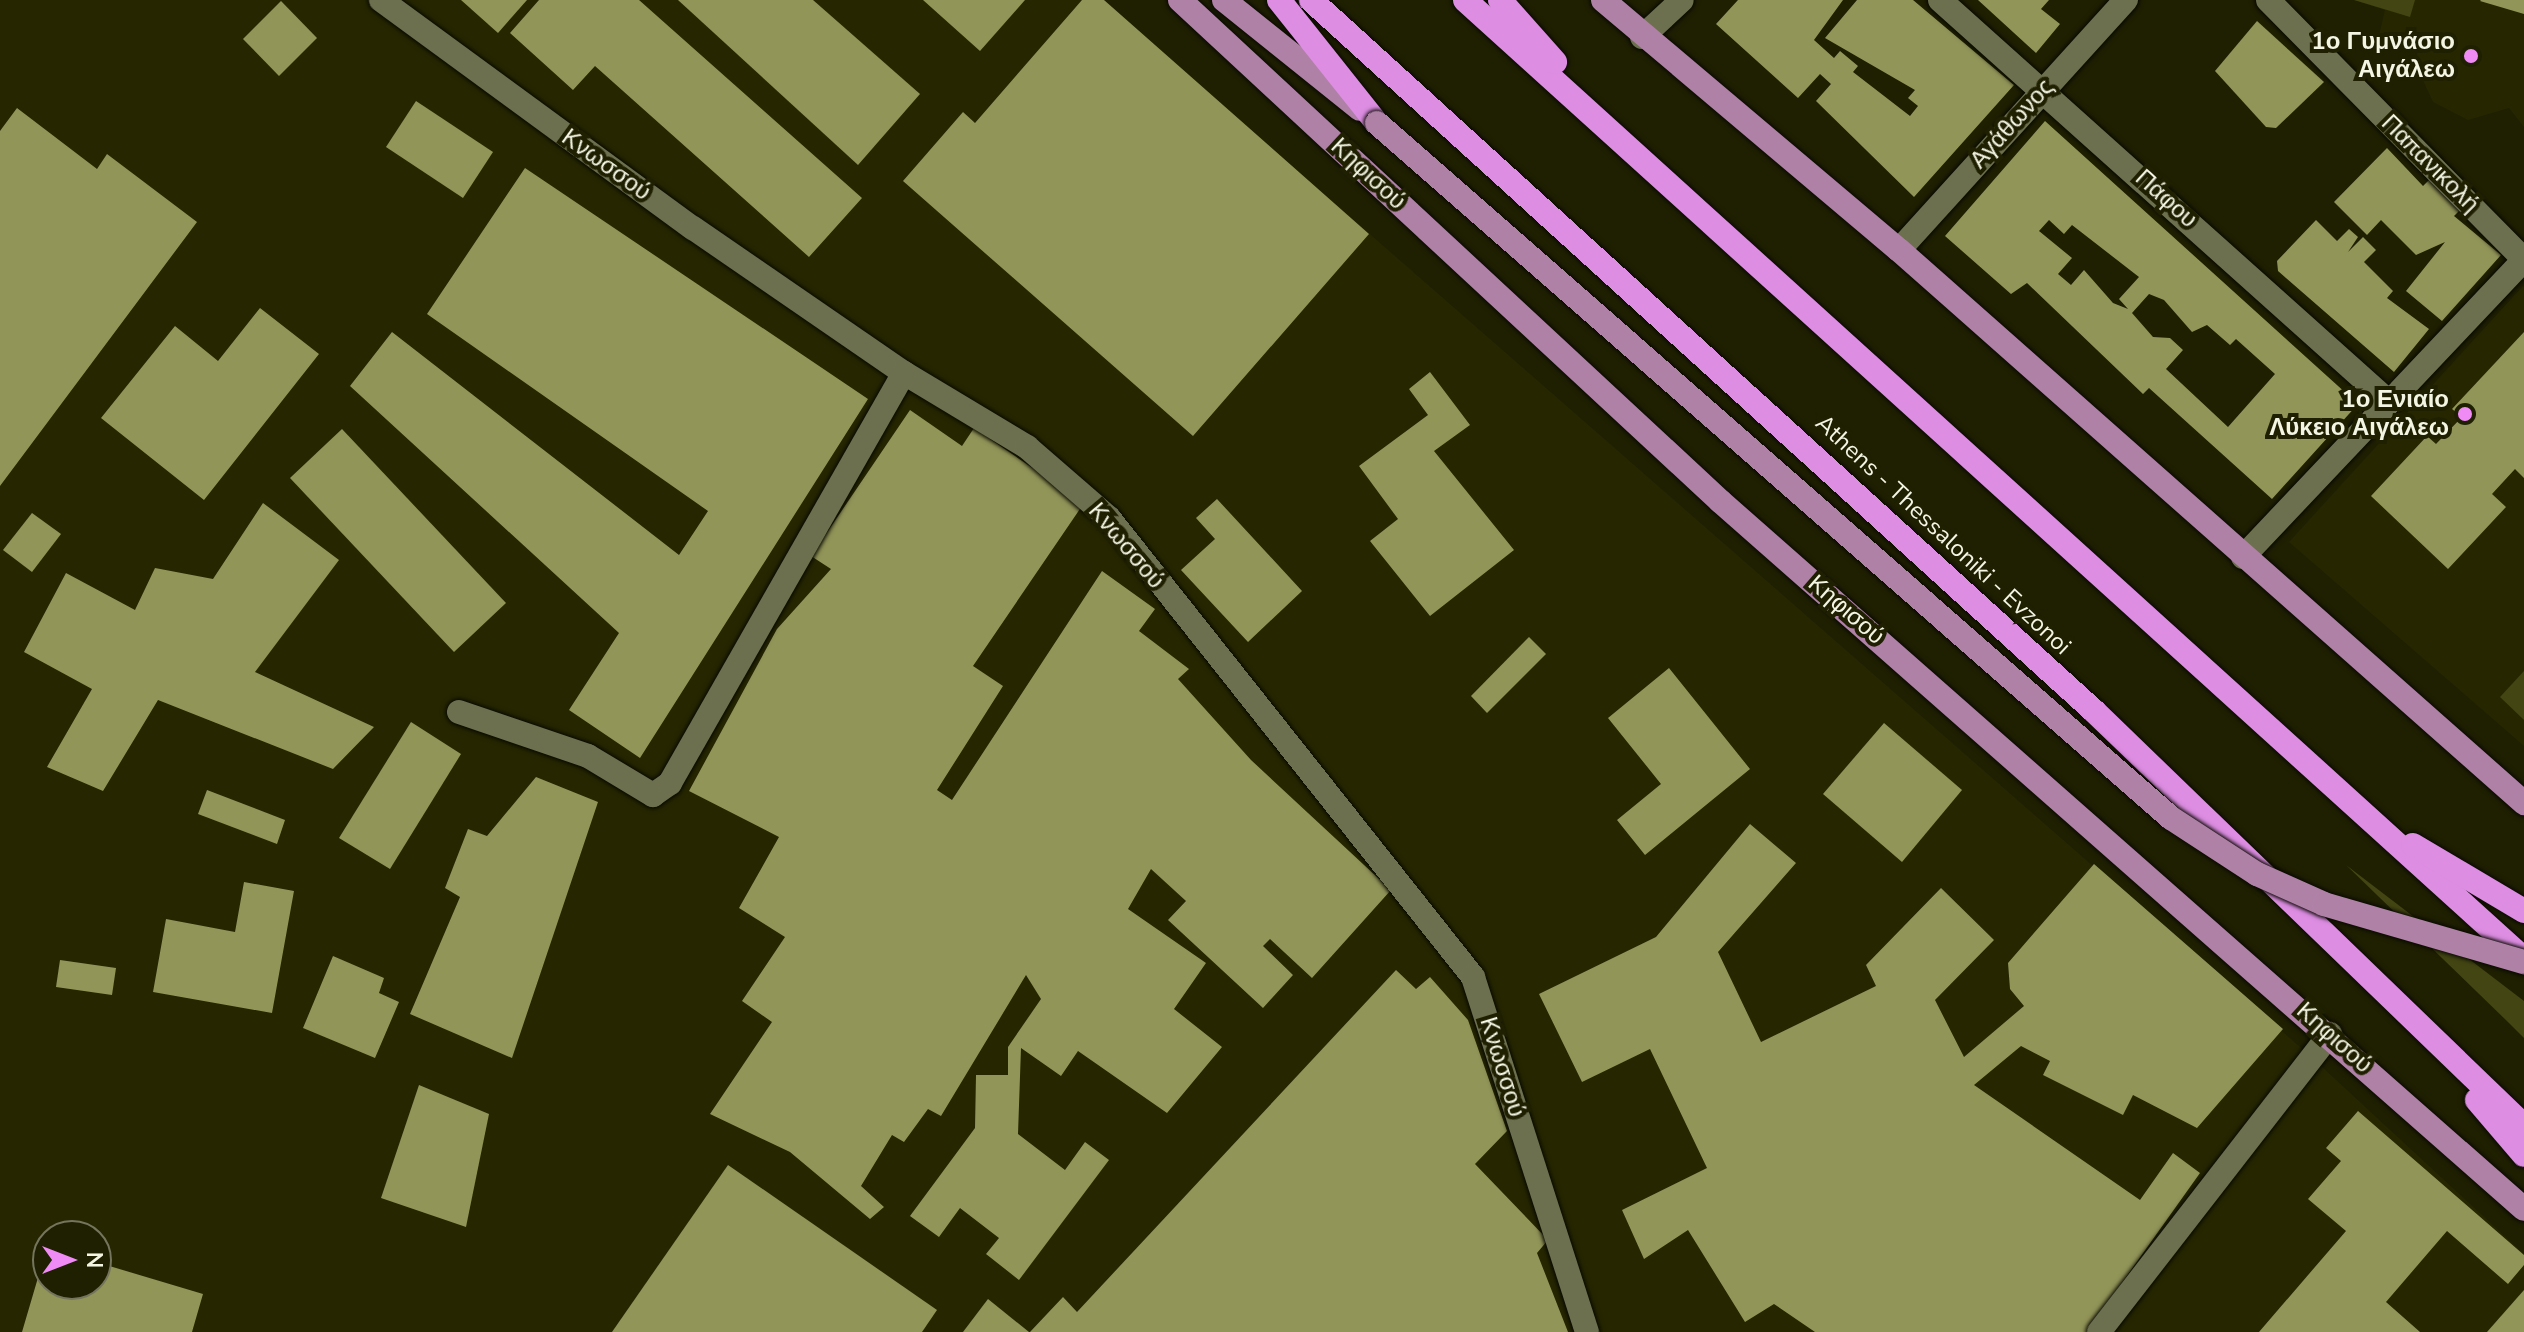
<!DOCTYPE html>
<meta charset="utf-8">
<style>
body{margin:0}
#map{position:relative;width:2524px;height:1332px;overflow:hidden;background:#1f2002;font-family:"Nunito Sans",sans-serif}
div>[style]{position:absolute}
.built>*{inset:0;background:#262700}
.green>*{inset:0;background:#434512}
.building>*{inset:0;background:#929558}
.roads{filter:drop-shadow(0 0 2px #090900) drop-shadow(0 0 2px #090900)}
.minor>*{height:24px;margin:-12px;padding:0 12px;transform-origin:12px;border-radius:12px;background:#6d704f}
.major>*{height:24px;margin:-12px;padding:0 12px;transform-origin:12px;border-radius:12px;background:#b081a7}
.highway>*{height:24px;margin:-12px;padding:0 12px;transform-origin:12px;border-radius:12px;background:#dd8de2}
.bridges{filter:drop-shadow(0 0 2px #090900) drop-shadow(0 0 2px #090900)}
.major-bridge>*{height:24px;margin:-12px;padding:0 12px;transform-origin:12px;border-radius:12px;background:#b081a7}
.dots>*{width:22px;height:22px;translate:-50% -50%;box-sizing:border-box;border:4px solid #1f2002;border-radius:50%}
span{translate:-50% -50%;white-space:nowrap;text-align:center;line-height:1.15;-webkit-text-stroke:8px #1f2002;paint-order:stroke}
.poi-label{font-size:24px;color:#f4f5e3;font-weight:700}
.right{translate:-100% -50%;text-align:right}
.street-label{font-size:24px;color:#f4f5e3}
.north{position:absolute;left:32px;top:1220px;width:80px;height:80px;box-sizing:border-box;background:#1f2002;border:2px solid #74755c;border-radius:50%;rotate:90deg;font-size:22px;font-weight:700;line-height:32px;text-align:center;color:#f4f5e3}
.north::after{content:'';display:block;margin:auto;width:28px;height:36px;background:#f08bf6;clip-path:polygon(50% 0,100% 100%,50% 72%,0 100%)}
</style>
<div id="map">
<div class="built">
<i style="clip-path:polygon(evenodd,0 0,1102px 0,2307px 1053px,2524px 1254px,2524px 1332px,0 1332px,0 0,48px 1236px,96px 1236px,96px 1284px,48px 1284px,48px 1236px)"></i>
<i style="clip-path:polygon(2354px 0,2524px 0,2524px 127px,2509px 108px,2468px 120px,2433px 102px,2416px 65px,2418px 48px,2378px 40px,2385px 10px)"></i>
<i style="clip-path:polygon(2523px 286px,2524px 287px,2524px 746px,2289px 542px)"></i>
</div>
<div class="green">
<i style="clip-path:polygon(2354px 0,2415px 0,2410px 17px)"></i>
<i style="clip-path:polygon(2524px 671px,2524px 720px,2500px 697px)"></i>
<i style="clip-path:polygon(2346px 865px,2524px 1001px,2524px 1038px,2509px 1023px)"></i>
</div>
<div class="building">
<i style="clip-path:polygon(461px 0,527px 0,498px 33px)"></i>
<i style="clip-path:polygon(539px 0,639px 0,862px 198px,809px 257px,595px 66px,573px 90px,510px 33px)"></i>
<i style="clip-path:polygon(678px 0,813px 0,920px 94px,858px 165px)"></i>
<i style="clip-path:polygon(923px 0,1025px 0,980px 51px)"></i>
<i style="clip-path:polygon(1082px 0,1104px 0,1369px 234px,1193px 436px,903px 181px,963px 112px,975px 123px)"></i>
<i style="clip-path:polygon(1738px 0,1843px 0,1814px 40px,1834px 58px,1840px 51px,1858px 66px,1853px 72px,1910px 116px,1918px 106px,1908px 98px,1915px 90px,1825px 38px,1857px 0,1913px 0,2014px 85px,1914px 197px,1816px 101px,1831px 84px,1820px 74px,1798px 98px,1716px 24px)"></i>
<i style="clip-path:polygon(1978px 0,2049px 0,2041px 9px,2060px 24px,2036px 53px)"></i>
<i style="clip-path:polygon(2481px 0,2524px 0,2524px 14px,2480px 1px)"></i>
<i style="clip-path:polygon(281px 1px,317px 38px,279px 76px,243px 39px)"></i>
<i style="clip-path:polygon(2257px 21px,2324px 82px,2276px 128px,2266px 127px,2215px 71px)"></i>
<i style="clip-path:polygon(416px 101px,493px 152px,463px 198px,386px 147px)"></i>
<i style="clip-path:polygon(17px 108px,97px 169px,107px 154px,197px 222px,0 486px,0 131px)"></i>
<i style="clip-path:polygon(evenodd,2045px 121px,2358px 404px,2272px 499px,2149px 388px,2143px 394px,2027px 283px,2011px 294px,1945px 236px,2045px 121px,2049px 220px,2064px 234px,2072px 225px,2139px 277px,2119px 299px,2128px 309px,2113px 303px,2084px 270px,2071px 285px,2058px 274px,2072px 258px,2039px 231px,2049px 220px,2045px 121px,2149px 294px,2164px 300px,2192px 332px,2207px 325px,2230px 345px,2236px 339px,2275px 374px,2228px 427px,2166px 369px,2183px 350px,2170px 338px,2153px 337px,2132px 313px,2149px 294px)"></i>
<i style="clip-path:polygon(2387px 148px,2423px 186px,2432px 177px,2459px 211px,2454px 216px,2501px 255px,2442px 321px,2406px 291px,2445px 242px,2416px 255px,2381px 220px,2367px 235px,2334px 202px)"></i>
<i style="clip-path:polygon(525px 168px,868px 399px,640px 758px,569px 710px,619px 633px,350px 386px,392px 332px,679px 555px,708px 511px,427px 314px)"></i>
<i style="clip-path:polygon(2316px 220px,2337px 241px,2349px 229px,2358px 237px,2348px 252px,2363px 237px,2376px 250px,2364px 262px,2393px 291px,2387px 298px,2429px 329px,2394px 372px,2278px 271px,2277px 261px)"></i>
<i style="clip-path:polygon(260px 308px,319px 354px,204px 500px,101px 418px,175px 326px,218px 361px)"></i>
<i style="clip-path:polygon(2524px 332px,2524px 478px,2515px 469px,2492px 494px,2506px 507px,2448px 569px,2371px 496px,2427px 436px,2436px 444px,2462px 417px,2452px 409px)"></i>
<i style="clip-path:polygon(1430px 372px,1470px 425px,1434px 451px,1514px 550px,1430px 616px,1370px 541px,1398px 519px,1359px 466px,1428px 415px,1409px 389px)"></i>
<i style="clip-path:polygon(910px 410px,962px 446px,974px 428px,1084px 503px,973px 666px,1003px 686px,937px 790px,952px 800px,1102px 571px,1155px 609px,1139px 631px,1189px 669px,1178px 679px,1251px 760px,1391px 890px,1312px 978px,1270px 939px,1263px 946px,1293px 975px,1263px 1008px,1168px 920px,1186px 901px,1151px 869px,1128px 909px,1206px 963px,1174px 1009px,1222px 1047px,1167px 1113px,1078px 1051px,1061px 1076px,1021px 1048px,1018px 1134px,1065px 1170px,1085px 1142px,1109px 1160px,1019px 1280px,986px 1254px,999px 1238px,960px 1208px,939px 1237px,910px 1216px,975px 1128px,976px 1075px,1008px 1075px,1008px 1047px,1041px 999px,1026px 975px,941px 1116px,928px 1109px,904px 1142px,892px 1135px,861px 1186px,884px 1207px,870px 1219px,790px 1152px,710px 1114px,772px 1022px,742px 1001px,785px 937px,739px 908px,779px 837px,689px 791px,777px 629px,831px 569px,811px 556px)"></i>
<i style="clip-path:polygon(342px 429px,506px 603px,454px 652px,290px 478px)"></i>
<i style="clip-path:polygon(1217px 499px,1302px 591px,1248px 642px,1181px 570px,1215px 539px,1196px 518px)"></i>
<i style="clip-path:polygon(263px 503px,339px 560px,255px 672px,374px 727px,333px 769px,158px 700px,103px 791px,47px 767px,92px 689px,24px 652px,66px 573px,135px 610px,155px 568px,213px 579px)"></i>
<i style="clip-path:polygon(32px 513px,61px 534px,32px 572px,3px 550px)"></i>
<i style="clip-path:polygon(1529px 637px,1546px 654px,1487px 713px,1471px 696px)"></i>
<i style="clip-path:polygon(1669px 668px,1750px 769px,1645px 855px,1617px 820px,1661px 784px,1608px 718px)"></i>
<i style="clip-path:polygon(411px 722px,461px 754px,390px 869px,339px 838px)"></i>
<i style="clip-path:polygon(1884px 723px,1962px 790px,1902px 862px,1823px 794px)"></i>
<i style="clip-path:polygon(536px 777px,598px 802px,512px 1058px,410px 1014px,460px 897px,445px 888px,468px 829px,487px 836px)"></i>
<i style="clip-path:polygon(207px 790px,285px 820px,277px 844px,198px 814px)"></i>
<i style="clip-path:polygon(1750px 824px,1796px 863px,1718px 952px,1761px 1042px,1876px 986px,1866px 965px,1941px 888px,1994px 940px,1935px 1000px,1964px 1057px,2024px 1006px,2010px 989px,2008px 963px,2094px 864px,2283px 1029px,2197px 1128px,2133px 1095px,2123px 1115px,2043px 1075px,2050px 1061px,2021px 1046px,1974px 1085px,2140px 1200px,2173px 1153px,2200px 1173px,2087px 1332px,1815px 1332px,1774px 1304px,1745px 1322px,1688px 1230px,1644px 1259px,1622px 1210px,1707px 1168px,1650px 1049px,1582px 1082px,1539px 994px,1656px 937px)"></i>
<i style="clip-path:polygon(244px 882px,294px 891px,272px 1013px,153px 992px,166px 919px,235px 932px)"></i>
<i style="clip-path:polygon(333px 956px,384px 978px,379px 993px,399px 1002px,375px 1058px,303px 1028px)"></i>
<i style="clip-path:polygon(60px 960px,116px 968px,112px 995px,56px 987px)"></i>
<i style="clip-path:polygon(1396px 970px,1416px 989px,1430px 977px,1468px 1020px,1507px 1131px,1475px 1164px,1548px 1240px,1537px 1253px,1568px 1332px,1030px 1332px,1063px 1297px,1077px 1312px)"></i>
<i style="clip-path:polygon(419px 1085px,489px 1114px,466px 1227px,381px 1198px)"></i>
<i style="clip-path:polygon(2358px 1111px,2524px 1255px,2524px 1265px,2508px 1284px,2447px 1231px,2386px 1302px,2420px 1332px,2259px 1332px,2346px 1231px,2308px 1199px,2341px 1161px,2326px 1148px)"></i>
<i style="clip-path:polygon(728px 1165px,937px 1310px,922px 1332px,612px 1332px)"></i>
<i style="clip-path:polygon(47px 1247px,48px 1284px,96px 1284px,96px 1262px,203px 1294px,192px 1332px,22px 1332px)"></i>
<i style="clip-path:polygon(2524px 1290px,2524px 1332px,2487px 1332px)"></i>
<i style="clip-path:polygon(988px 1299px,1029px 1332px,963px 1332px)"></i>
</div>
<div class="roads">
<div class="minor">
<i style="left:381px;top:0;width:386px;rotate:36.2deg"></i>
<i style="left:693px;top:228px;width:256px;rotate:34.5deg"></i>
<i style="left:904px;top:373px;width:144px;rotate:31deg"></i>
<i style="left:1027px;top:447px;width:108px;rotate:40.9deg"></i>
<i style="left:1109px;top:518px;width:586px;rotate:51.58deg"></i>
<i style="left:1473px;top:977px;width:373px;rotate:72.2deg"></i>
<i style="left:1940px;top:0;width:603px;rotate:41.84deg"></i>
<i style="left:2268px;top:0;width:365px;rotate:45.4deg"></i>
<i style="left:1642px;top:37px;width:54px;rotate:-42.8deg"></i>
<i style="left:1899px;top:250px;width:338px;rotate:-47.8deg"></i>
<i style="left:2243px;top:557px;width:409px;rotate:-46.6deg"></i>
<i style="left:459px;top:712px;width:136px;rotate:18.8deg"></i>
<i style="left:588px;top:756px;width:76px;rotate:31deg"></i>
<i style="left:653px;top:795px;width:21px;rotate:-35deg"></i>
<i style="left:670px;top:783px;width:472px;rotate:-60.3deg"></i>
<i style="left:2099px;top:1332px;width:377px;rotate:-52.2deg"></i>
</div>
<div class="major">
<i style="left:1180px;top:0;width:737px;rotate:42.85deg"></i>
<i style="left:1720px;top:501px;width:1071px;rotate:41.37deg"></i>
<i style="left:1224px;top:0;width:174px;rotate:38.7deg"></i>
<i style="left:1603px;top:0;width:387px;rotate:40.2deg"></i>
<i style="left:1899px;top:250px;width:835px;rotate:41.5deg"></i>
</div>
<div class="highway">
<i style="left:1279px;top:0;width:157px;rotate:51.5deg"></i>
<i style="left:1311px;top:0;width:1058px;rotate:42.24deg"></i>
<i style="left:2094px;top:711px;width:598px;rotate:43.98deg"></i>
<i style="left:1465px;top:0;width:1429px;rotate:42.16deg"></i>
<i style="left:1500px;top:0;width:83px;rotate:48.4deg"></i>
<i style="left:2413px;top:845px;width:129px;rotate:30.7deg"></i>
<i style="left:2477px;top:1100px;width:72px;rotate:49.5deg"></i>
</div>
</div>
<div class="bridges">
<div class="major-bridge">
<i style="left:1377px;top:123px;width:1055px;rotate:41.2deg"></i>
<i style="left:2171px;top:818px;width:103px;rotate:33.1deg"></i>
<i style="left:2257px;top:874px;width:73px;rotate:24.1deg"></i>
<i style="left:2324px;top:904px;width:208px;rotate:16.2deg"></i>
</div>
</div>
<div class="dots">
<i style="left:2471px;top:56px;background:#f08bf6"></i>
<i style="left:2465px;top:414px;background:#f08bf6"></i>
</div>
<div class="poi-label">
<span class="right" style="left:2455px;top:56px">1ο Γυμνάσιο<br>Αιγάλεω</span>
<span class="right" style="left:2449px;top:414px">1ο Ενιαίο<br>Λύκειο Αιγάλεω</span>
</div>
<div class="street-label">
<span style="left:2012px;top:124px;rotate:-48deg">Αγάθωνος</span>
<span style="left:2430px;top:164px;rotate:45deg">Παπανικολή</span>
<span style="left:606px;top:165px;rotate:36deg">Κνωσσού</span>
<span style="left:1368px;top:174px;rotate:43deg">Κηφισού</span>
<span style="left:2166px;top:199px;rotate:42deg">Πάφου</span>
<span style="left:1943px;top:535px;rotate:43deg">Athens - Thessaloniki - Evzonoi</span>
<span style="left:1126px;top:546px;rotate:50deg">Κνωσσού</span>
<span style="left:1846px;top:610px;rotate:41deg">Κηφισού</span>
<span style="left:2334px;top:1038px;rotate:42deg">Κηφισού</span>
<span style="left:1502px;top:1067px;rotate:73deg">Κνωσσού</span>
</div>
<div class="north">N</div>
</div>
